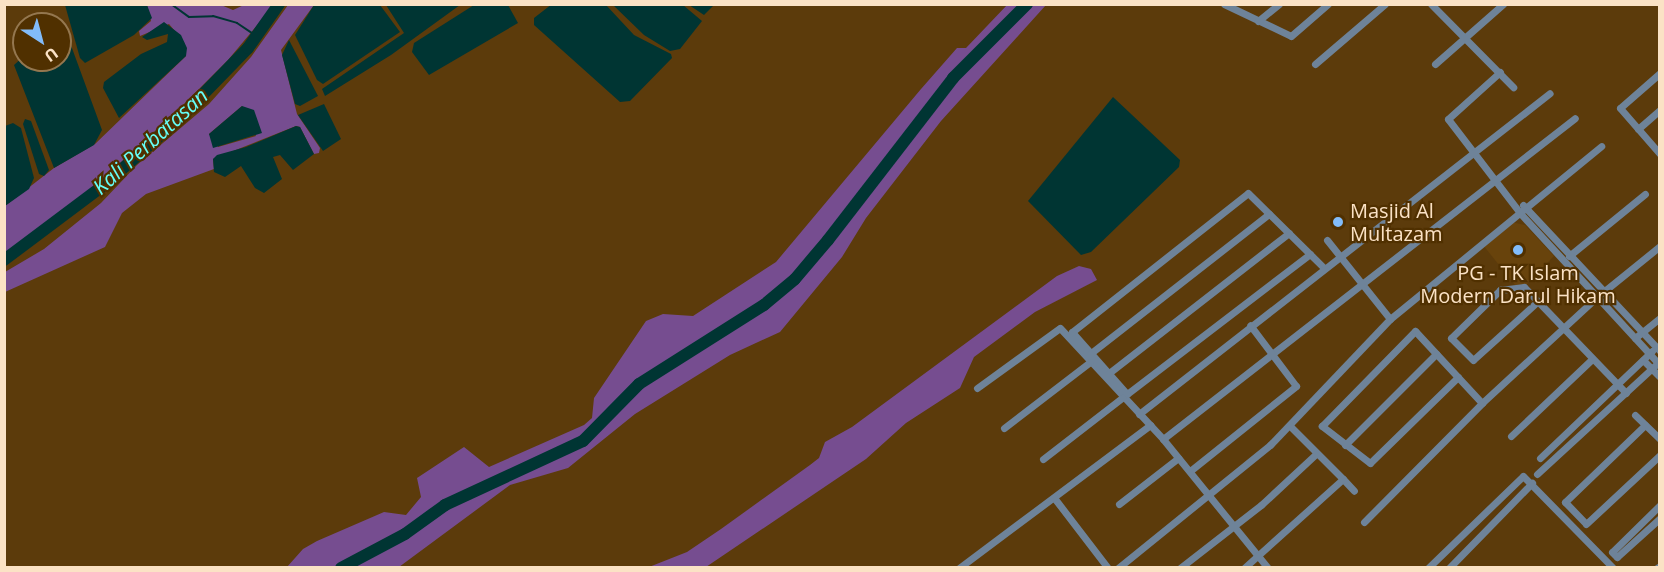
<!DOCTYPE html>
<style>
body{margin:0}
#map{position:relative;width:1664px;height:572px;overflow:hidden;background:#5c3b0b;font-family:"Open Sans",sans-serif}
div>[style]{position:absolute}
.built>*{inset:0;background:#68430c}
.green>*{inset:0;background:#764d90}
.water>*{inset:0;background:#003533}
.stream>*{height:2px;margin:-1px;padding:0 1px;transform-origin:1px;border-radius:1px;background:#003533}
.river>*{height:12px;margin:-6px;padding:0 6px;transform-origin:6px;border-radius:6px;background:#003533}
.minor>*{height:7px;margin:-3.5px;padding:0 3.5px;transform-origin:3.5px;border-radius:3.5px;background:#6e8399}
.dots>*{width:16px;height:16px;translate:-50% -50%;box-sizing:border-box;border:3px solid #503000;border-radius:50%}
span{translate:-50% -50%;white-space:nowrap;text-align:center;line-height:1.15;-webkit-text-stroke:4.5px #503000;paint-order:stroke}
.poi-label{font-size:20px;color:#fbe2c5}
.left{translate:0 -50%;text-align:left}
.water-label{font-size:21px;color:#65fff8;font-style:italic}
.frame{position:absolute;inset:0;border:6px solid #fbe2c5;pointer-events:none}
.north{position:absolute;left:12px;top:12px;width:60px;height:60px;box-sizing:border-box;background:#503000;border:2px solid #94774f;border-radius:50%;rotate:144deg;font-size:16px;font-weight:700;line-height:24px;text-align:center;color:#fbe2c5}
.north::after{content:'';display:block;margin:auto;width:21px;height:27px;background:#82bcfa;clip-path:polygon(50% 0,100% 100%,50% 72%,0 100%)}
</style>
<div id="map">
<div class="built">
<i style="clip-path:polygon(1511px 222px,1525px 225px,1554px 256px,1527px 284px,1515px 285px,1483px 245px)"></i>
</div>
<div class="green">
<i style="clip-path:polygon(188px 4px,221px 5px,233px 10px,244px 5px,274px 5px,228px 60px,179px 109px,85px 195px,32px 239px,5px 256px,5px 206px,54px 168px,95px 144px,186px 56px,184px 42px,169px 24px,140px 36px,139px 31px,151px 21px,147px 5px)"></i>
<i style="clip-path:polygon(1008px 4px,1046px 5px,941px 121px,866px 218px,842px 257px,780px 332px,730px 355px,635px 414px,568px 468px,510px 485px,399px 567px,287px 567px,303px 549px,317px 541px,384px 512px,406px 515px,421px 497px,417px 478px,464px 447px,489px 467px,584px 425px,592px 418px,594px 398px,646px 321px,663px 314px,693px 316px,776px 262px,921px 89px,957px 48px,966px 48px)"></i>
<i style="clip-path:polygon(evenodd,288px 5px,314px 5px,281px 50px,297px 114px,320px 148px,319px 153px,314px 154px,300px 127px,296px 126px,213px 159px,214px 169px,146px 194px,122px 213px,105px 247px,5px 292px,5px 272px,44px 249px,101px 203px,137px 165px,209px 104px,251px 57px,288px 5px,242px 106px,256px 136px,218px 147px,209px 134px,242px 106px)"></i>
<i style="clip-path:polygon(1079px 266px,1091px 269px,1097px 280px,1035px 312px,974px 357px,960px 388px,906px 423px,866px 459px,706px 567px,649px 567px,687px 552px,721px 529px,810px 465px,819px 458px,825px 442px,852px 427px,1057px 276px)"></i>
</div>
<div class="water">
<i style="clip-path:polygon(552px 4px,606px 5px,634px 35px,671px 54px,672px 58px,630px 101px,620px 102px,534px 25px,534px 18px)"></i>
<i style="clip-path:polygon(65px 5px,147px 5px,152px 18px,134px 35px,85px 63px,80px 58px)"></i>
<i style="clip-path:polygon(314px 5px,380px 5px,400px 32px,323px 84px,317px 80px,295px 35px)"></i>
<i style="clip-path:polygon(386px 5px,460px 5px,391px 55px,325px 96px,322px 89px,404px 33px)"></i>
<i style="clip-path:polygon(474px 5px,508px 5px,518px 23px,429px 75px,412px 52px,414px 43px)"></i>
<i style="clip-path:polygon(613px 5px,683px 5px,702px 21px,680px 49px,670px 51px,644px 35px)"></i>
<i style="clip-path:polygon(689px 5px,714px 5px,704px 15px)"></i>
<i style="clip-path:polygon(164px 22px,181px 35px,187px 48px,186px 56px,119px 118px,103px 88px,104px 82px,141px 54px,167px 42px,168px 34px,147px 40px,142px 37px)"></i>
<i style="clip-path:polygon(60px 38px,66px 37px,69px 40px,102px 130px,94px 145px,54px 168px,14px 65px,24px 56px,24px 60px,60px 60px)"></i>
<i style="clip-path:polygon(289px 40px,318px 96px,300px 106px,295px 104px,282px 55px)"></i>
<i style="clip-path:polygon(1113px 97px,1180px 160px,1179px 167px,1091px 252px,1081px 255px,1028px 201px)"></i>
<i style="clip-path:polygon(324px 104px,341px 139px,323px 151px,298px 115px)"></i>
<i style="clip-path:polygon(242px 106px,254px 110px,262px 133px,213px 148px,209px 134px)"></i>
<i style="clip-path:polygon(25px 119px,31px 121px,49px 170px,44px 176px,39px 174px,23px 124px)"></i>
<i style="clip-path:polygon(13px 123px,21px 128px,34px 178px,29px 189px,5px 206px,5px 126px)"></i>
<i style="clip-path:polygon(296px 126px,300px 127px,314px 154px,293px 170px,280px 155px,273px 157px,282px 179px,264px 193px,255px 188px,241px 166px,225px 177px,214px 172px,213px 159px,217px 155px,246px 147px)"></i>
</div>
<div class="stream">
<i style="left:171px;top:4px;width:22px;rotate:36deg"></i>
<i style="left:189px;top:17px;width:24px;rotate:-2deg"></i>
<i style="left:213px;top:16px;width:25px;rotate:16deg"></i>
<i style="left:237px;top:23px;width:23px;rotate:34deg"></i>
</div>
<div class="river">
<i style="left:4px;top:260px;width:125px;rotate:-36.9deg"></i>
<i style="left:104px;top:185px;width:100px;rotate:-41.3deg"></i>
<i style="left:179px;top:119px;width:99px;rotate:-45.8deg"></i>
<i style="left:248px;top:48px;width:54px;rotate:-54.8deg"></i>
<i style="left:341px;top:568px;width:72px;rotate:-28deg"></i>
<i style="left:405px;top:534px;width:49px;rotate:-35.9deg"></i>
<i style="left:445px;top:505px;width:152px;rotate:-24.9deg"></i>
<i style="left:583px;top:441px;width:80px;rotate:-45.5deg"></i>
<i style="left:639px;top:384px;width:148px;rotate:-32.3deg"></i>
<i style="left:764px;top:305px;width:40px;rotate:-40deg"></i>
<i style="left:795px;top:279px;width:51px;rotate:-49.8deg"></i>
<i style="left:828px;top:240px;width:205px;rotate:-52.3deg"></i>
<i style="left:953px;top:78px;width:105px;rotate:-45deg"></i>
</div>
<div class="minor">
<i style="left:1224px;top:4px;width:74px;rotate:25.5deg"></i>
<i style="left:1291px;top:36px;width:49px;rotate:-40.9deg"></i>
<i style="left:1431px;top:4px;width:117px;rotate:45.3deg"></i>
<i style="left:1258px;top:21px;width:27px;rotate:-39deg"></i>
<i style="left:1315px;top:64px;width:92px;rotate:-40.6deg"></i>
<i style="left:1435px;top:64px;width:91px;rotate:-41.4deg"></i>
<i style="left:1500px;top:72px;width:70px;rotate:137.9deg"></i>
<i style="left:1448px;top:119px;width:118px;rotate:52.5deg"></i>
<i style="left:1520px;top:213px;width:207px;rotate:47.4deg"></i>
<i style="left:1660px;top:73px;width:53px;rotate:138.8deg"></i>
<i style="left:1620px;top:108px;width:61px;rotate:49deg"></i>
<i style="left:1638px;top:129px;width:29px;rotate:-41deg"></i>
<i style="left:1523px;top:205px;width:200px;rotate:46.8deg"></i>
<i style="left:1327px;top:240px;width:101px;rotate:51.4deg"></i>
<i style="left:1310px;top:254px;width:230px;rotate:142.6deg"></i>
<i style="left:1127px;top:394px;width:83px;rotate:-131.6deg"></i>
<i style="left:1072px;top:332px;width:224px;rotate:-38.3deg"></i>
<i style="left:1248px;top:193px;width:107px;rotate:44.6deg"></i>
<i style="left:1569px;top:256px;width:98px;rotate:-39.2deg"></i>
<i style="left:1537px;top:302px;width:86px;rotate:137.8deg"></i>
<i style="left:1473px;top:360px;width:31px;rotate:-135deg"></i>
<i style="left:1451px;top:338px;width:69px;rotate:-44.4deg"></i>
<i style="left:1500px;top:290px;width:24px;rotate:-7deg"></i>
<i style="left:1524px;top:287px;width:147px;rotate:46.1deg"></i>
<i style="left:1635px;top:338px;width:32px;rotate:-39deg"></i>
<i style="left:1091px;top:353px;width:226px;rotate:-38deg"></i>
<i style="left:1643px;top:360px;width:24px;rotate:45deg"></i>
<i style="left:1109px;top:373px;width:228px;rotate:-37.9deg"></i>
<i style="left:1458px;top:377px;width:123px;rotate:135.7deg"></i>
<i style="left:1370px;top:463px;width:61px;rotate:-142.4deg"></i>
<i style="left:1322px;top:426px;width:133px;rotate:-45.6deg"></i>
<i style="left:1415px;top:331px;width:1px;rotate:45deg"></i>
<i style="left:1416px;top:332px;width:97px;rotate:47.1deg"></i>
<i style="left:977px;top:388px;width:102px;rotate:-35.9deg"></i>
<i style="left:1060px;top:328px;width:151px;rotate:47.1deg"></i>
<i style="left:1163px;top:439px;width:166px;rotate:50.9deg"></i>
<i style="left:1139px;top:414px;width:521px;rotate:-37.99deg"></i>
<i style="left:1635px;top:415px;width:35px;rotate:44deg"></i>
<i style="left:1645px;top:425px;width:111px;rotate:136.1deg"></i>
<i style="left:1565px;top:502px;width:30px;rotate:46deg"></i>
<i style="left:1586px;top:524px;width:101px;rotate:-43deg"></i>
<i style="left:1004px;top:428px;width:108px;rotate:-37.5deg"></i>
<i style="left:1511px;top:436px;width:112px;rotate:-43.5deg"></i>
<i style="left:1163px;top:439px;width:522px;rotate:-37.92deg"></i>
<i style="left:1345px;top:445px;width:129px;rotate:-45deg"></i>
<i style="left:1540px;top:458px;width:155px;rotate:-43.7deg"></i>
<i style="left:1043px;top:459px;width:100px;rotate:-37.7deg"></i>
<i style="left:1190px;top:471px;width:136px;rotate:-38.7deg"></i>
<i style="left:1296px;top:386px;width:76px;rotate:-127deg"></i>
<i style="left:1537px;top:474px;width:167px;rotate:-42.6deg"></i>
<i style="left:1343px;top:479px;width:16px;rotate:47deg"></i>
<i style="left:1055px;top:499px;width:87px;rotate:52.5deg"></i>
<i style="left:1119px;top:504px;width:75px;rotate:-37.9deg"></i>
<i style="left:1660px;top:505px;width:67px;rotate:135.6deg"></i>
<i style="left:1612px;top:552px;width:7px;rotate:45deg"></i>
<i style="left:1617px;top:557px;width:58px;rotate:-42.2deg"></i>
<i style="left:1364px;top:522px;width:168px;rotate:-45.2deg"></i>
<i style="left:1482px;top:403px;width:156px;rotate:-42.7deg"></i>
<i style="left:1597px;top:297px;width:81px;rotate:-39deg"></i>
<i style="left:959px;top:568px;width:239px;rotate:-36.8deg"></i>
<i style="left:1118px;top:568px;width:196px;rotate:-39deg"></i>
<i style="left:1270px;top:445px;width:174px;rotate:-46.4deg"></i>
<i style="left:1390px;top:319px;width:273px;rotate:-39.3deg"></i>
<i style="left:1180px;top:568px;width:103px;rotate:-37.9deg"></i>
<i style="left:1261px;top:505px;width:76px;rotate:-42.9deg"></i>
<i style="left:1244px;top:568px;width:133px;rotate:-42deg"></i>
<i style="left:1343px;top:479px;width:76px;rotate:-135deg"></i>
<i style="left:1428px;top:568px;width:132px;rotate:-44.1deg"></i>
<i style="left:1523px;top:476px;width:129px;rotate:45.6deg"></i>
<i style="left:1449px;top:568px;width:119px;rotate:-45.7deg"></i>
<i style="left:1657px;top:568px;width:4px;rotate:-34deg"></i>
</div>
<div class="dots">
<i style="left:1338px;top:222px;background:#82bcfa"></i>
<i style="left:1518px;top:250px;background:#82bcfa"></i>
</div>
<div class="poi-label">
<span class="left" style="left:1350px;top:222px">Masjid Al<br>Multazam</span>
<span style="left:1518px;top:284px">PG - TK Islam<br>Modern Darul Hikam</span>
</div>
<div class="water-label">
<span style="left:150px;top:141px;rotate:-42deg">Kali Perbatasan</span>
</div>
<div class="frame"></div>
<div class="north">U</div>
</div>
